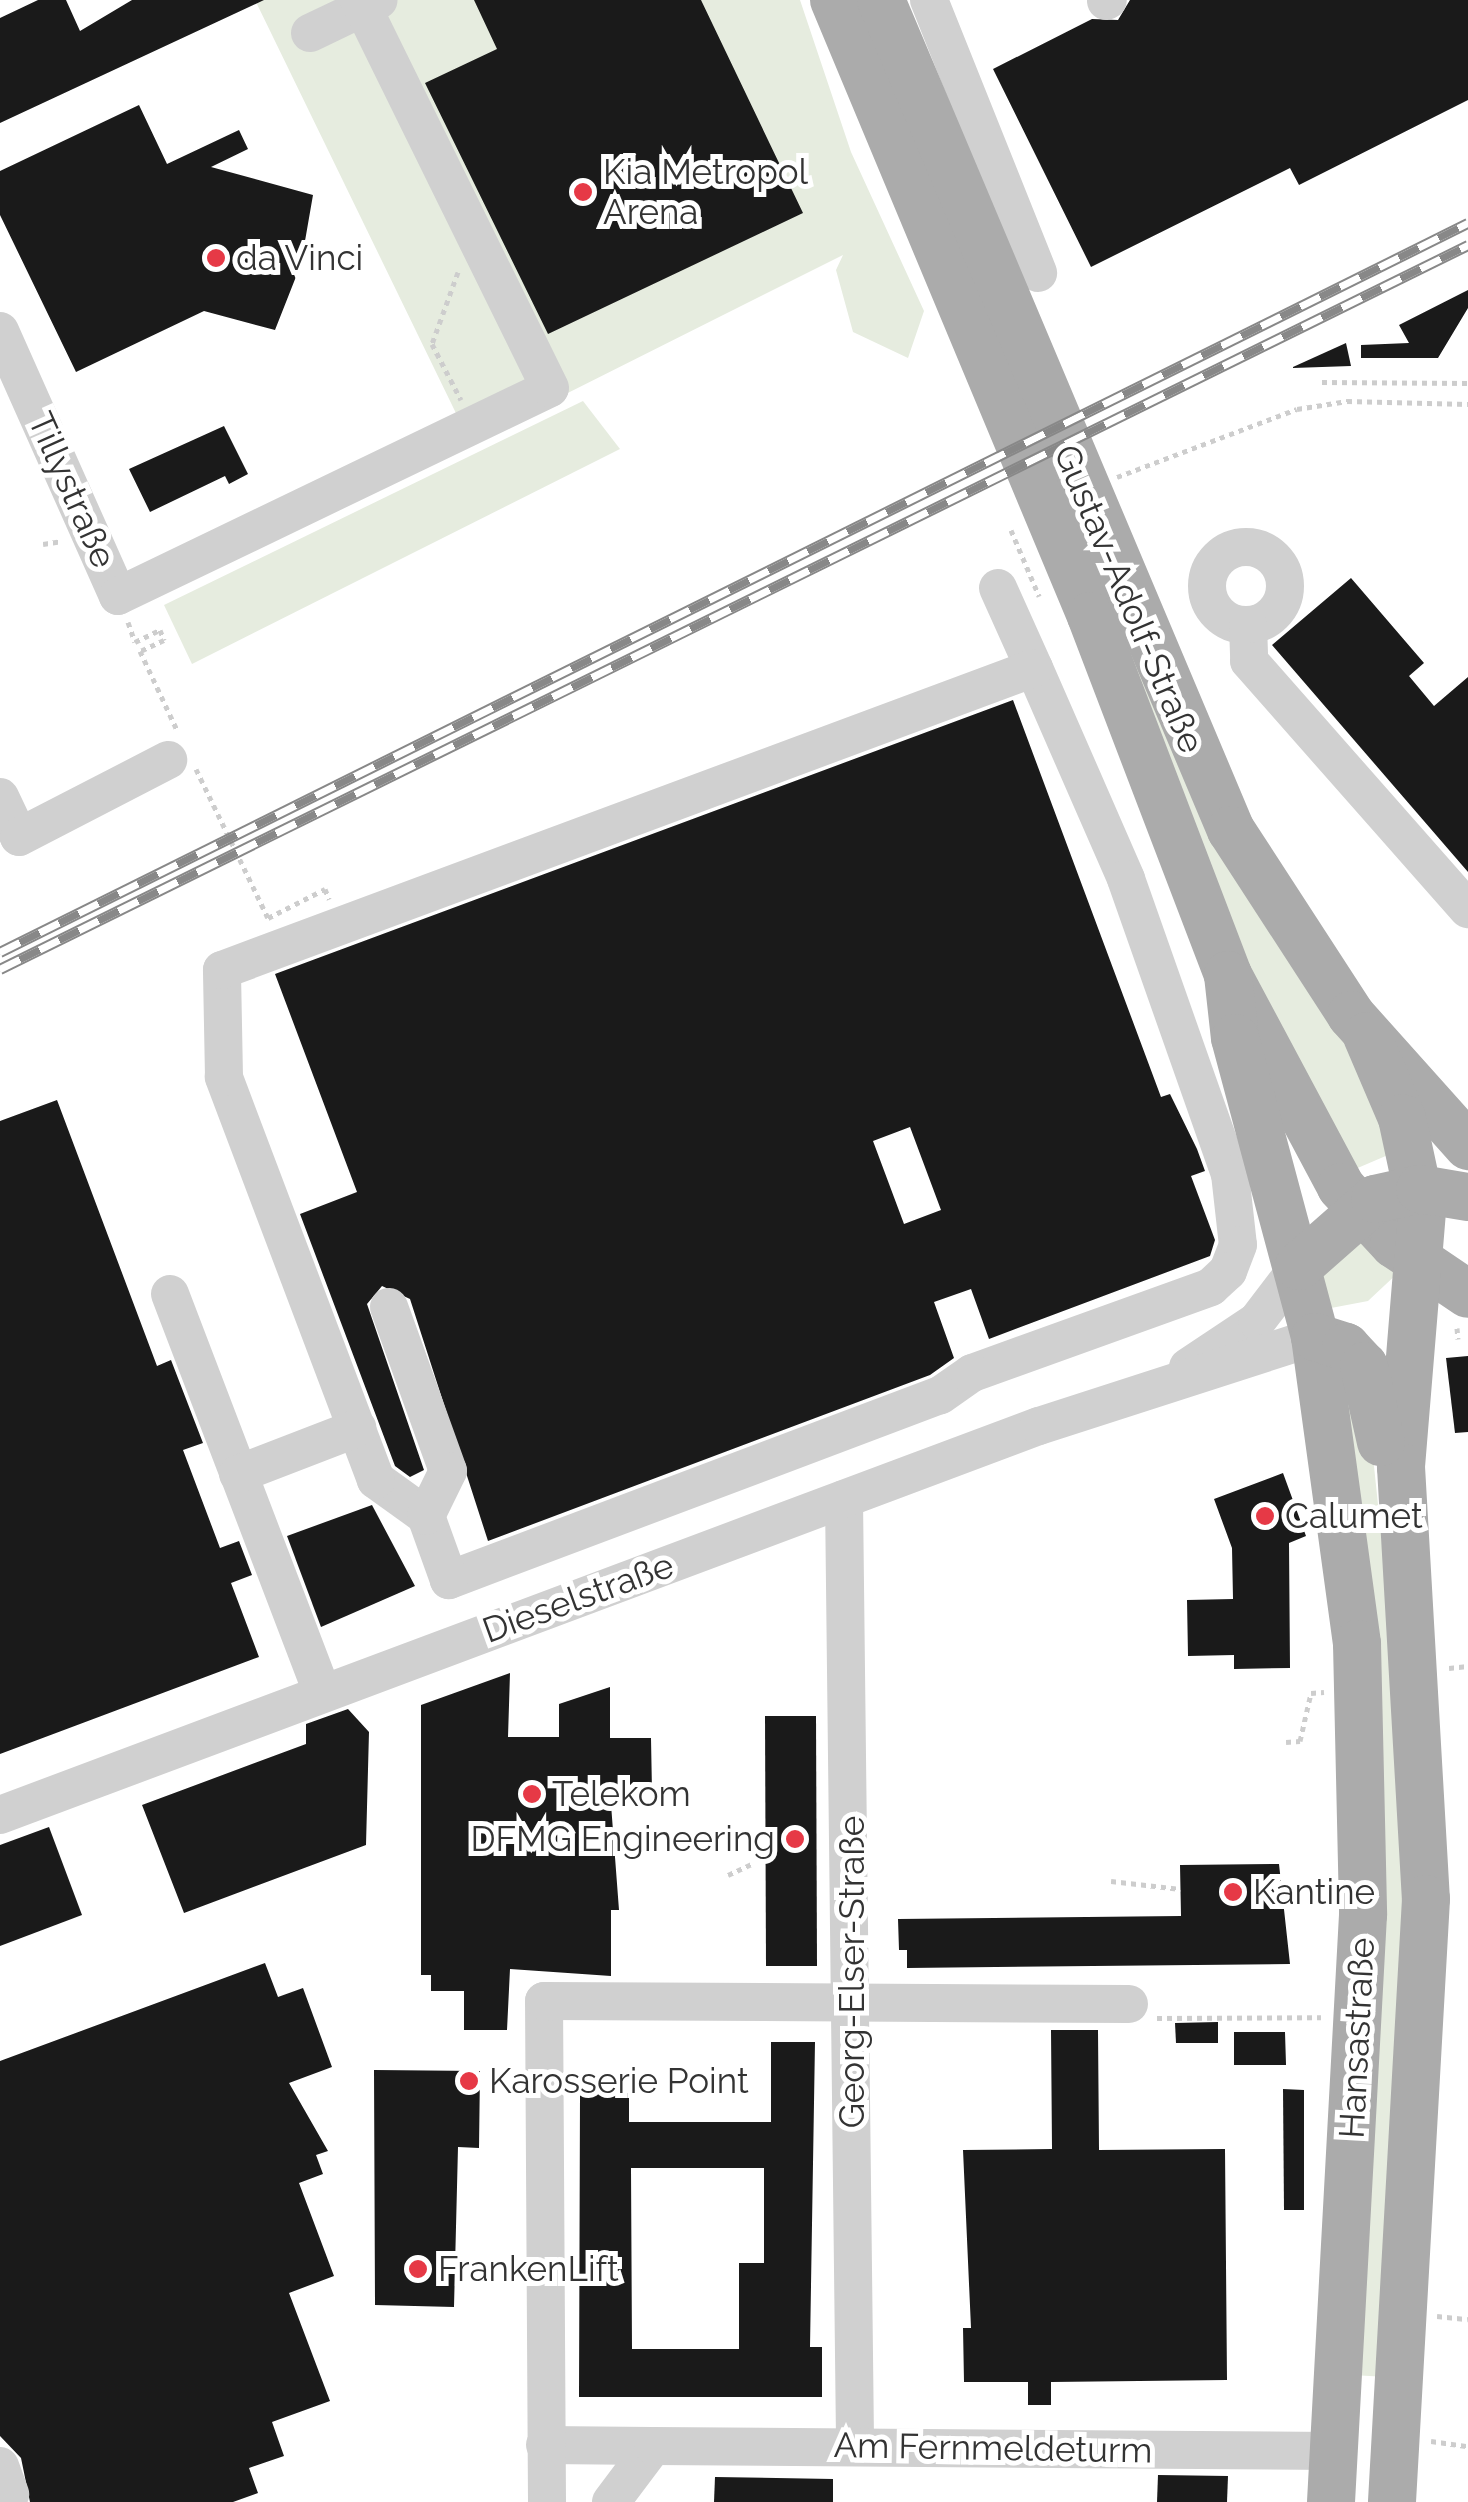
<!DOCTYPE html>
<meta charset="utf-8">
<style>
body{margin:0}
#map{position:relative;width:1468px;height:2502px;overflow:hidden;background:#fff;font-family:Raleway,sans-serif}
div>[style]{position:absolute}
.green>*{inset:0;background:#e6ecdf}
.building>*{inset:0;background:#1a1a1a}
.path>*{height:5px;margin-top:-2.5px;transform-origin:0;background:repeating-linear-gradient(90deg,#cdcdcd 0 5px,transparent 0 10px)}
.minor>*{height:38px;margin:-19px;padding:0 19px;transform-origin:19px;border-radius:19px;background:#d0d0d0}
.minor>.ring{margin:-19px;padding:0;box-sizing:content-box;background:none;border:38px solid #d0d0d0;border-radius:50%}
.major>*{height:48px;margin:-24px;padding:0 24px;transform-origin:24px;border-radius:24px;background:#ababab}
.rail>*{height:11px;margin-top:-5.5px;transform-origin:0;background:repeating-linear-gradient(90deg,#fff 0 22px,#888 0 44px);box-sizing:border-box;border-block:2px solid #888}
.dots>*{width:28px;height:28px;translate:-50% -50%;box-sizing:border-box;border:5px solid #fff;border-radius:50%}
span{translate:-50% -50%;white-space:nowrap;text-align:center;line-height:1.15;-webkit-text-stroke:10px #fff;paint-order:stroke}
.poi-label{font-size:35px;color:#333}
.left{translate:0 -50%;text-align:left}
.right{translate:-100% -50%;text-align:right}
.street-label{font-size:35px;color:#333}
</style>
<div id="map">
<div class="green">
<i style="clip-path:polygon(255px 0,800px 0,851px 152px,924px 311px,908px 358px,853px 332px,836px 270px,843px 255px,470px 442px)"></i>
<i style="clip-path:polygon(583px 401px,620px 449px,192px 664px,164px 605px)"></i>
<i style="clip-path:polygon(1085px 538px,1349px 1048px,1395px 1152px,1346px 1173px,1258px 990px)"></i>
<i style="clip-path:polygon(1355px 1232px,1401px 1270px,1368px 1301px,1331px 1308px,1322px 1272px)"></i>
<i style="clip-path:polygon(1336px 1384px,1370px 1428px,1410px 1811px,1386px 2377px,1353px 2375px)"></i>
</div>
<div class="building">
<i style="clip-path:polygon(38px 0,66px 0,80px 31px,132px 0,264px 0,0 123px,0 18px)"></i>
<i style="clip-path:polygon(474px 0,701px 0,803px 213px,548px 334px,425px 83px,497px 49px)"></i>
<i style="clip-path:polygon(1130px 0,1468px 0,1468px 100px,1299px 185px,1290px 168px,1091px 267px,993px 69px,1092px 19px,1118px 20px)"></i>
<i style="clip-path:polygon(139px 105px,167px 164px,239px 130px,248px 149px,211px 167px,313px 195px,301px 264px,275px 330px,204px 311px,76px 372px,0 215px,0 171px)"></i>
<i style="clip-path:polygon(1468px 290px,1468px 308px,1438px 358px,1361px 358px,1361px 345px,1409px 343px,1399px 325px)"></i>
<i style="clip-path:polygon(1346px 343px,1351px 366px,1293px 368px,1293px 367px)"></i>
<i style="clip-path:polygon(224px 426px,248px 474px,229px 484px,225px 476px,150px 512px,129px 469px)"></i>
<i style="clip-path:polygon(1351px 578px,1424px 663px,1409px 676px,1434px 706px,1468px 677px,1468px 872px,1272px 645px)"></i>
<i style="clip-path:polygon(evenodd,1013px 700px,1161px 1097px,1170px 1094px,1197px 1149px,1205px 1171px,1191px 1176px,1215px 1240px,1210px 1256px,989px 1339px,971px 1289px,934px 1302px,954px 1358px,930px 1375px,488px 1541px,410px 1299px,382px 1286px,367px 1304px,424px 1470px,410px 1477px,395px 1466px,300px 1214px,357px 1192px,275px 974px,1013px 700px,910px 1127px,941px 1210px,904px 1224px,873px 1141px,910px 1127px)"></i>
<i style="clip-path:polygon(57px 1100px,157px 1366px,171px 1360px,203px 1443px,183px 1450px,220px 1548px,239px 1541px,252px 1575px,231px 1583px,259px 1657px,0 1754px,0 1121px)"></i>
<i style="clip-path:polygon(1468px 1356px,1468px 1432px,1455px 1433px,1446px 1358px)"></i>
<i style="clip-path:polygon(1283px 1473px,1306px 1536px,1289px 1543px,1290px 1668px,1234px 1669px,1234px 1655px,1188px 1656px,1187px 1600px,1233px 1599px,1232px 1548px,1214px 1499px)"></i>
<i style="clip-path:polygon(372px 1505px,415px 1586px,321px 1627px,287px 1536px)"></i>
<i style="clip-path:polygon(510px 1673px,508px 1737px,559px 1737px,559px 1704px,610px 1687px,610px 1738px,651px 1738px,652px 1791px,610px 1791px,619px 1910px,611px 1910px,611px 1976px,510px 1969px,507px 2030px,464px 2030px,464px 1991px,431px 1991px,431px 1975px,421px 1975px,421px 1705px)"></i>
<i style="clip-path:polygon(348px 1709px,369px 1732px,366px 1845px,184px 1913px,142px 1805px,306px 1744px,306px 1724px)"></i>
<i style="clip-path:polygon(765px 1716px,816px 1716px,817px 1966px,766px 1966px)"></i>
<i style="clip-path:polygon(49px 1827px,82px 1915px,0 1946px,0 1845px)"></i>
<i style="clip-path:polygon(1279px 1864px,1290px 1964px,907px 1968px,907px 1950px,899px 1950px,898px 1919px,1181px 1916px,1180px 1865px)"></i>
<i style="clip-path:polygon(265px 1963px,278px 1997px,303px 1988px,332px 2067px,289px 2083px,328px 2151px,316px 2155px,323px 2174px,299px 2183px,334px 2276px,289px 2293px,330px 2401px,272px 2422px,284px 2456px,249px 2468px,258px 2493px,233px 2502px,30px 2502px,21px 2458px,0 2436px,0 2061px)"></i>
<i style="clip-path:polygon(1218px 2022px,1218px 2043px,1176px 2043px,1175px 2023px)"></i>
<i style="clip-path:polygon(1051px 2030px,1098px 2030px,1099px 2150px,1225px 2149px,1227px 2380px,1051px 2382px,1051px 2405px,1028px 2405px,1028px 2382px,964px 2382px,963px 2328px,971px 2328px,963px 2150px,1052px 2149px)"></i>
<i style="clip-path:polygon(1234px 2032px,1285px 2032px,1286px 2065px,1234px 2065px)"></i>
<i style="clip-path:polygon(evenodd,771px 2042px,815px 2042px,810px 2347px,822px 2347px,822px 2397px,579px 2397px,580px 2093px,629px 2093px,629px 2122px,771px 2122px,771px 2042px,631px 2168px,764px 2168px,764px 2263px,739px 2263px,739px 2349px,632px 2349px,631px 2168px)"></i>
<i style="clip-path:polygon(374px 2070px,480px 2071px,479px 2148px,458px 2147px,454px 2307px,375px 2305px)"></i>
<i style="clip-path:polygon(1283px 2089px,1304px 2090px,1304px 2210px,1284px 2210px)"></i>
<i style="clip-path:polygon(1158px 2475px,1228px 2476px,1227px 2502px,1157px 2502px)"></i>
<i style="clip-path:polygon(715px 2477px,833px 2479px,833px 2502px,714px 2502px)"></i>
</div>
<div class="path">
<i style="left:458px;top:272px;width:77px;rotate:109.9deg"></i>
<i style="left:432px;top:344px;width:63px;rotate:62.6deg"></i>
<i style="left:1322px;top:382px;width:146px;rotate:0.4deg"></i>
<i style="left:1117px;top:477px;width:192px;rotate:-20.7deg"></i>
<i style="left:1297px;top:409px;width:51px;rotate:-9.1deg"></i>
<i style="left:1347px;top:401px;width:121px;rotate:1.4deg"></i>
<i style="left:1011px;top:530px;width:72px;rotate:67deg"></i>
<i style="left:43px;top:544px;width:18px;rotate:-9deg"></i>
<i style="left:128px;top:622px;width:21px;rotate:71deg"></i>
<i style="left:135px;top:642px;width:28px;rotate:-26deg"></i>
<i style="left:160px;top:630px;width:11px;rotate:68deg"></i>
<i style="left:164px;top:640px;width:26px;rotate:155deg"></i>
<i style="left:140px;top:651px;width:89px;rotate:64.9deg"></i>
<i style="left:196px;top:769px;width:165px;rotate:64.2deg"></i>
<i style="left:268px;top:918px;width:64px;rotate:-27deg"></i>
<i style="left:325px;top:889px;width:11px;rotate:68deg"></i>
<i style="left:1457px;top:1328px;width:11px;rotate:85deg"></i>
<i style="left:1449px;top:1668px;width:19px;rotate:-6deg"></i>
<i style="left:1286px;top:1742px;width:14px;rotate:-4deg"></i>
<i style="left:1300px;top:1741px;width:49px;rotate:-77.1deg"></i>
<i style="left:1311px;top:1693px;width:13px;rotate:-4deg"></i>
<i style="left:728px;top:1875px;width:29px;rotate:-25deg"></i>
<i style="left:1111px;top:1881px;width:70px;rotate:6.5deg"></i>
<i style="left:1157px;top:2018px;width:164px;rotate:-0.3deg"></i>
<i style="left:1437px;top:2316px;width:31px;rotate:6deg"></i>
<i style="left:1431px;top:2441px;width:37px;rotate:8deg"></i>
</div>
<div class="minor">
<i style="left:929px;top:0;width:294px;rotate:68.2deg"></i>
<i style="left:1106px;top:1px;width:2px;rotate:-27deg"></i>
<i style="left:310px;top:33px;width:76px;rotate:-25.6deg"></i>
<i style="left:0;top:331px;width:290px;rotate:66deg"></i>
<i style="left:118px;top:596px;width:479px;rotate:-25.7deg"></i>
<i style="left:550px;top:388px;width:432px;rotate:-116.2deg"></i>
<i class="ring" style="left:1207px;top:547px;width:40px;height:40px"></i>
<i style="left:998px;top:588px;width:88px;rotate:65.8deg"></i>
<i style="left:1034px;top:668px;width:230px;rotate:66.4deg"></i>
<i style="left:1126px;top:879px;width:313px;rotate:70.6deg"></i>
<i style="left:1230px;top:1174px;width:71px;rotate:83.6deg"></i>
<i style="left:1238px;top:1245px;width:28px;rotate:111deg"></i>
<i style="left:1228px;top:1271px;width:23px;rotate:137deg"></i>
<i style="left:1211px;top:1287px;width:254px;rotate:160.2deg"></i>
<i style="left:972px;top:1373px;width:39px;rotate:145deg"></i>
<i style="left:940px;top:1395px;width:525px;rotate:159.35deg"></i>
<i style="left:449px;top:1580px;width:68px;rotate:-109.8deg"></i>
<i style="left:426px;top:1516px;width:62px;rotate:-144.2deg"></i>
<i style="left:376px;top:1480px;width:431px;rotate:-110.7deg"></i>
<i style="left:224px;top:1077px;width:107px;rotate:-91.1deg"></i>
<i style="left:222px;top:970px;width:866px;rotate:-20.4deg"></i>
<i style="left:1248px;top:625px;width:36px;rotate:88deg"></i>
<i style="left:1249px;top:661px;width:331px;rotate:48.6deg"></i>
<i style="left:0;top:797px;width:44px;rotate:64.6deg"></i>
<i style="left:19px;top:837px;width:168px;rotate:-27.3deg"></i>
<i style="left:170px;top:1294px;width:427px;rotate:69.1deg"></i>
<i style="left:389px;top:1307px;width:174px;rotate:70.2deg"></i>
<i style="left:448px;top:1471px;width:50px;rotate:116.1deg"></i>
<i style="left:1188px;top:1367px;width:83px;rotate:-33.7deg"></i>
<i style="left:1257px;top:1321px;width:69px;rotate:-52.6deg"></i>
<i style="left:238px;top:1474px;width:128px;rotate:-21.1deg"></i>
<i style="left:844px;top:1499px;width:947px;rotate:89.33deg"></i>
<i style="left:0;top:1815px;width:1109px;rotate:-20.53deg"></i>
<i style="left:1039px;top:1426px;width:290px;rotate:-17.9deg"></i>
<i style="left:545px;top:2445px;width:108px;rotate:0.5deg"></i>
<i style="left:0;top:2466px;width:30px;rotate:70deg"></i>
<i style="left:547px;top:2502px;width:501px;rotate:-90.34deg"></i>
<i style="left:544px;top:2001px;width:585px;rotate:0.29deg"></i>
<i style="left:611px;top:2502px;width:70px;rotate:-53.1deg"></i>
<i style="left:653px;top:2446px;width:681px;rotate:0.42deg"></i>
</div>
<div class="major">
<i style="left:834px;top:0;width:667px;rotate:67.35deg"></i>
<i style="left:1091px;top:616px;width:384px;rotate:69.1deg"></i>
<i style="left:1228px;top:975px;width:240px;rotate:61.9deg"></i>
<i style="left:1341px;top:1187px;width:78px;rotate:47.1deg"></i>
<i style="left:1394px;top:1244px;width:89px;rotate:34deg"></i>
<i style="left:881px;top:0;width:901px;rotate:67.14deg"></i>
<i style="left:1231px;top:830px;width:221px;rotate:57deg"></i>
<i style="left:1351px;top:1015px;width:176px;rotate:48.2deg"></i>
<i style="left:1228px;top:975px;width:63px;rotate:83.7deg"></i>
<i style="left:1235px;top:1038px;width:310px;rotate:75deg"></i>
<i style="left:1315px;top:1337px;width:310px;rotate:82.2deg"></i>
<i style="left:1357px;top:1644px;width:271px;rotate:88.7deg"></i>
<i style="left:1363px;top:1915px;width:588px;rotate:93.12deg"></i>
<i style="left:1367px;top:1036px;width:89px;rotate:66.9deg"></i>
<i style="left:1402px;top:1118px;width:95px;rotate:77.9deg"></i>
<i style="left:1422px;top:1211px;width:257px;rotate:94.7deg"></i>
<i style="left:1401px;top:1467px;width:433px;rotate:86.7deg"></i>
<i style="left:1426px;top:1899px;width:604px;rotate:93.23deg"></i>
<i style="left:1299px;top:1266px;width:101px;rotate:-41.4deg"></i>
<i style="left:1375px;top:1199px;width:46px;rotate:-12.5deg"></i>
<i style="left:1420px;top:1189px;width:49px;rotate:9.5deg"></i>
<i style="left:1315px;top:1337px;width:33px;rotate:18deg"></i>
<i style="left:1346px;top:1347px;width:26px;rotate:47deg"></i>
<i style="left:1364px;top:1366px;width:78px;rotate:77.4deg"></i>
</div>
<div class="rail">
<i style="left:0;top:952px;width:1639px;rotate:-26.41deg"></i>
<i style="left:0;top:969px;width:1637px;rotate:-26.25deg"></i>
</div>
<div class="dots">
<i style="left:583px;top:192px;background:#e63946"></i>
<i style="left:216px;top:258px;background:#e63946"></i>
<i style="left:1265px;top:1516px;background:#e63946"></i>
<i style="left:532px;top:1794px;background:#e63946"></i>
<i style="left:795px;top:1839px;background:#e63946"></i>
<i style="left:1233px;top:1892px;background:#e63946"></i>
<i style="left:469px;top:2081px;background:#e63946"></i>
<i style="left:418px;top:2269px;background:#e63946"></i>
</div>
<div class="poi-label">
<span class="left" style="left:603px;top:192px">Kia Metropol<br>Arena</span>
<span class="left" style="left:236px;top:258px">da Vinci</span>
<span class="left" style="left:1285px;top:1516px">Calumet</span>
<span class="left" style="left:552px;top:1794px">Telekom</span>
<span class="right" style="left:775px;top:1839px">DFMG Engineering</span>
<span class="left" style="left:1253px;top:1892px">Kantine</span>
<span class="left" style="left:489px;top:2081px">Karosserie Point</span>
<span class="left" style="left:438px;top:2269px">FrankenLift</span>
</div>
<div class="street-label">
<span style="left:72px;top:490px;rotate:66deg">Tillystraße</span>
<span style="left:1129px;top:599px;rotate:67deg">Gustav-Adolf-Straße</span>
<span style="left:578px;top:1598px;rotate:-20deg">Dieselstraße</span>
<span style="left:852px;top:1972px;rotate:-90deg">Georg-Elser-Straße</span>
<span style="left:1357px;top:2038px;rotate:-87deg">Hansastraße</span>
<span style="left:993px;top:2448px;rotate:1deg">Am Fernmeldeturm</span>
</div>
</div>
